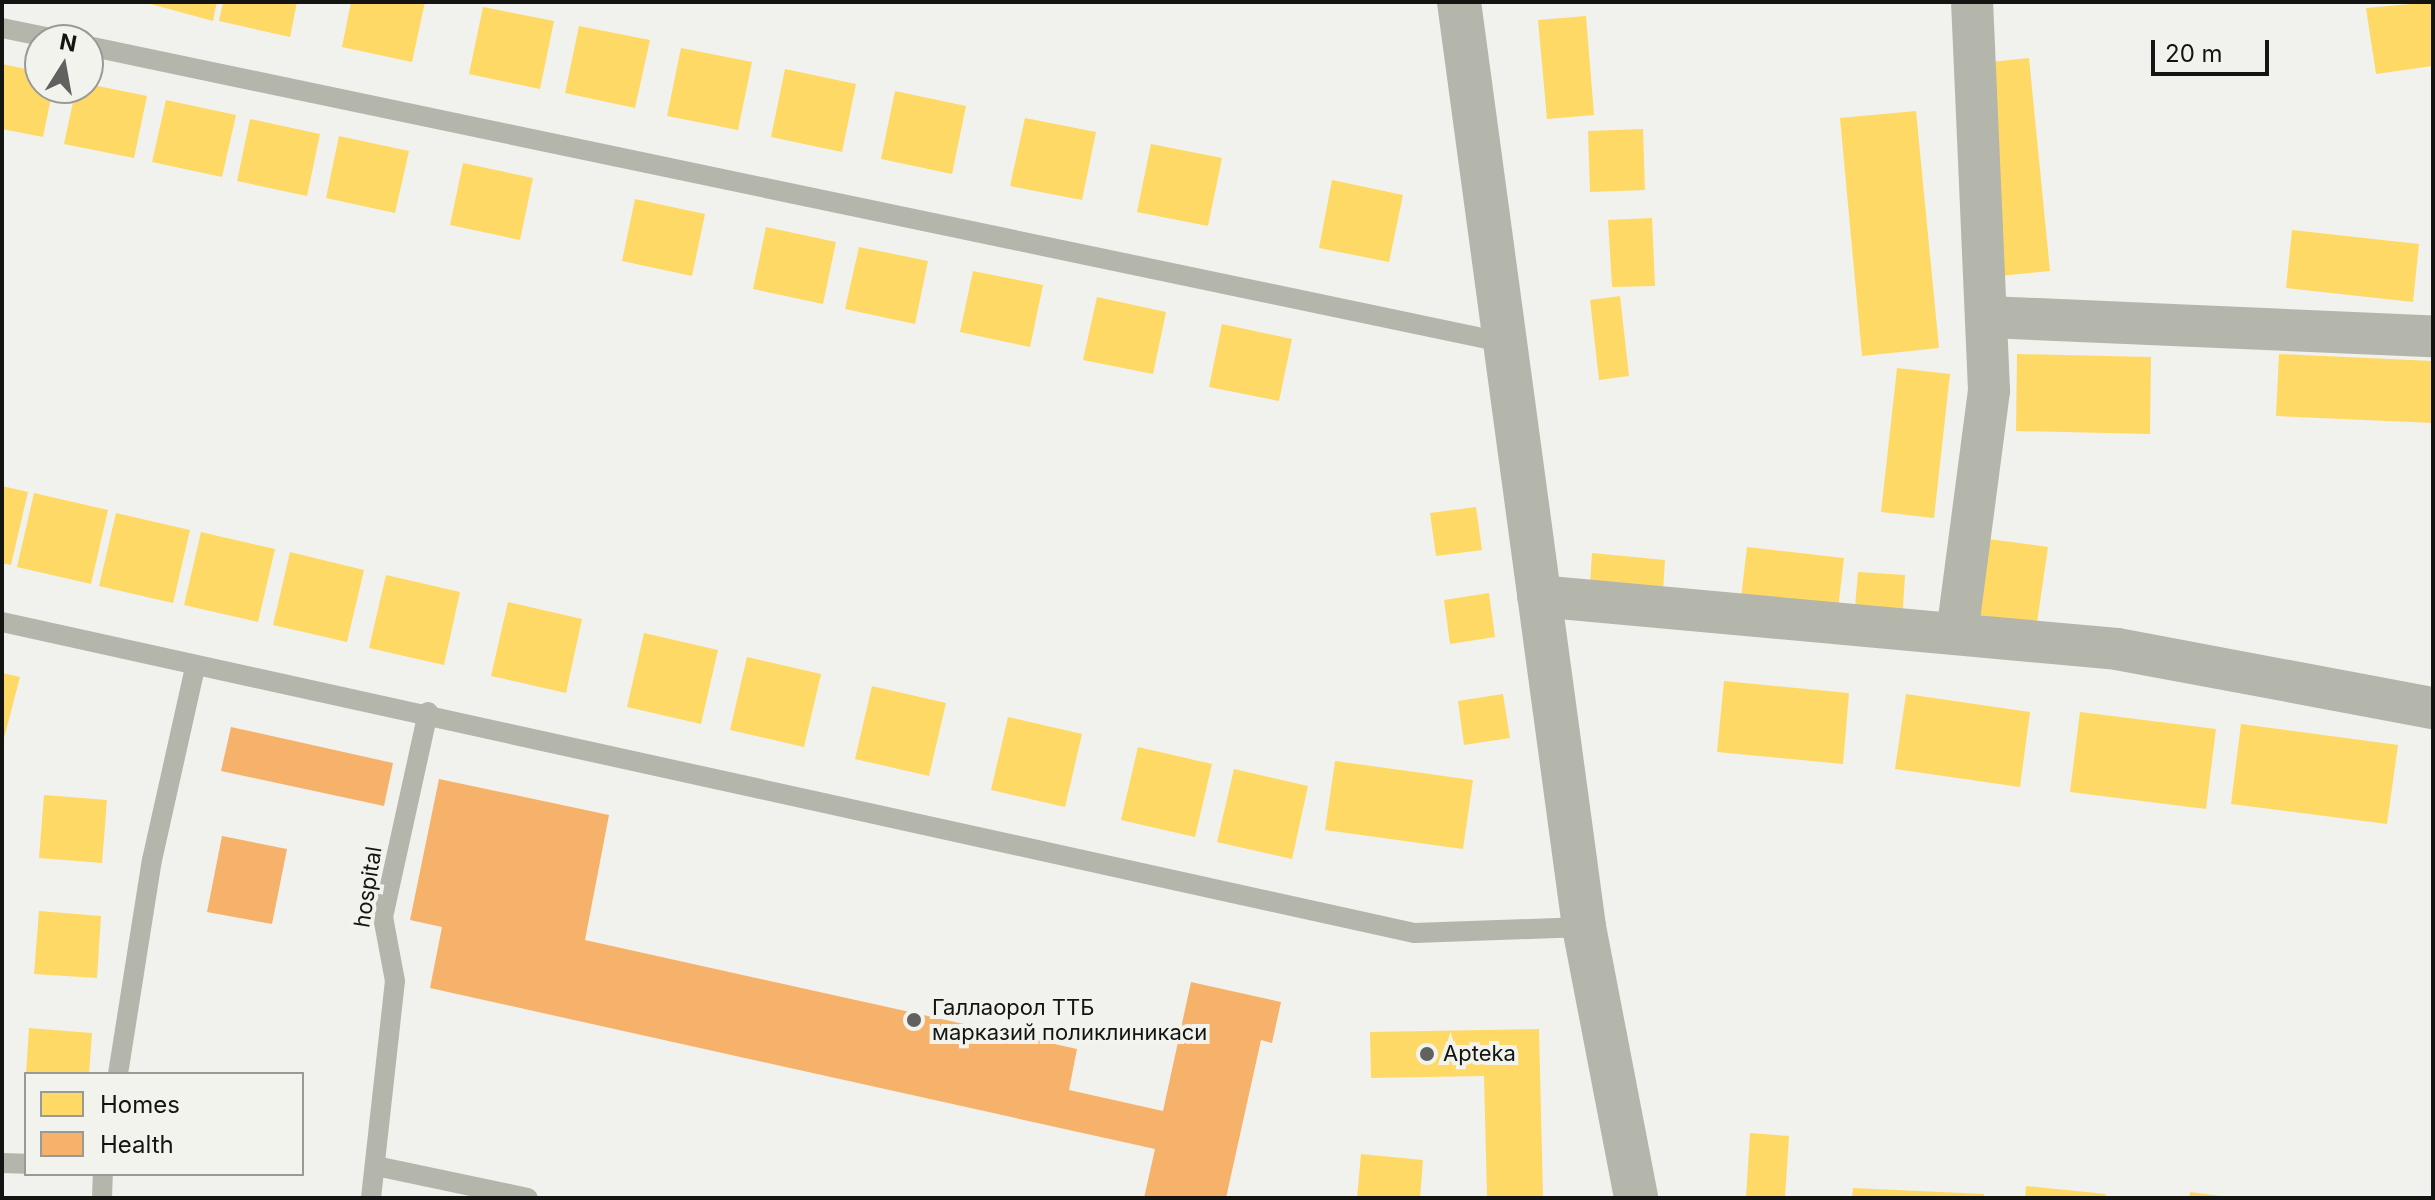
<!DOCTYPE html>
<meta charset="utf-8">
<style>
body{margin:0}
#map{position:relative;width:2435px;height:1200px;overflow:hidden;background:#f1f2ed;font-family:Inter,sans-serif}
div>[style]{position:absolute}
.homes>*{inset:0;background:#ffd966}
.health>*{inset:0;background:#f6b26b}
.service>*{height:20px;margin:-10px;padding:0 10px;transform-origin:10px;border-radius:10px;background:#b4b5ab}
.minor>*{height:42px;margin:-21px;padding:0 21px;transform-origin:21px;border-radius:21px;background:#b4b5ab}
.tertiary>*{height:44px;margin:-22px;padding:0 22px;transform-origin:22px;border-radius:22px;background:#b4b5ab}
.dots>*{width:22px;height:22px;translate:-50% -50%;box-sizing:border-box;border:4px solid #f2f3ec;border-radius:50%}
span{translate:-50% -50%;white-space:nowrap;text-align:center;line-height:1.15;-webkit-text-stroke:8px #f2f3ec;paint-order:stroke}
.street-label{font-size:22px;color:#141412}
.poi-label{font-size:22px;color:#141412}
.left{translate:0 -50%;text-align:left}
.frame{position:absolute;inset:0;border:4px solid #141412;pointer-events:none}
.legend{position:absolute;left:24px;top:1072px;width:280px;height:104px;box-sizing:border-box;background:#f2f3ec;border:2px solid #999a95;margin:0;padding:10px 14px;list-style:none;font-size:24px;color:#141412}
.legend li{display:flex;align-items:center;gap:16px;height:40px}
.legend b{width:40px;border:2px solid #999a95}
.north{position:absolute;left:24px;top:24px;width:80px;height:80px;box-sizing:border-box;background:#f2f3ec;border:2px solid #999a95;border-radius:50%;rotate:11deg;font-size:22px;font-weight:700;line-height:32px;text-align:center;color:#141412}
.north::after{content:'';display:block;margin:auto;width:28px;height:36px;background:#61625f;clip-path:polygon(50% 0,100% 100%,50% 72%,0 100%)}
.scale{position:absolute;left:2151px;top:40px;width:118px;height:36px;box-sizing:border-box;border:4px solid #141412;border-top:0;padding-left:10px;font-size:24px;line-height:28px;white-space:nowrap;color:#141412;-webkit-text-stroke:6px #f2f3ec;paint-order:stroke}
</style>
<div id="map">
<div class="homes">
<i style="clip-path:polygon(143px 2px,217px 2px,213px 21px)"></i>
<i style="clip-path:polygon(223px 2px,297px 2px,290px 37px,219px 21px)"></i>
<i style="clip-path:polygon(351px 2px,425px 2px,412px 62px,342px 47px)"></i>
<i style="clip-path:polygon(2433px 2px,2433px 66px,2376px 74px,2366px 8px)"></i>
<i style="clip-path:polygon(483px 7px,554px 21px,540px 89px,469px 74px)"></i>
<i style="clip-path:polygon(1586px 16px,1594px 115px,1547px 119px,1538px 20px)"></i>
<i style="clip-path:polygon(579px 26px,650px 40px,635px 108px,565px 93px)"></i>
<i style="clip-path:polygon(681px 48px,752px 62px,738px 130px,667px 116px)"></i>
<i style="clip-path:polygon(2029px 58px,2050px 271px,1990px 277px,1970px 64px)"></i>
<i style="clip-path:polygon(2px 64px,40px 72px,40px 88px,53px 88px,43px 137px,2px 129px)"></i>
<i style="clip-path:polygon(785px 69px,856px 84px,842px 152px,771px 137px)"></i>
<i style="clip-path:polygon(88px 84px,147px 96px,134px 158px,64px 144px,76px 88px)"></i>
<i style="clip-path:polygon(895px 91px,966px 106px,952px 174px,881px 159px)"></i>
<i style="clip-path:polygon(166px 100px,236px 115px,222px 177px,152px 162px)"></i>
<i style="clip-path:polygon(1916px 111px,1939px 348px,1862px 356px,1840px 118px)"></i>
<i style="clip-path:polygon(1025px 118px,1096px 132px,1082px 200px,1010px 186px)"></i>
<i style="clip-path:polygon(250px 119px,320px 134px,307px 196px,237px 181px)"></i>
<i style="clip-path:polygon(1643px 129px,1645px 190px,1590px 192px,1588px 131px)"></i>
<i style="clip-path:polygon(339px 136px,409px 151px,395px 213px,326px 198px)"></i>
<i style="clip-path:polygon(1151px 144px,1222px 158px,1208px 226px,1137px 212px)"></i>
<i style="clip-path:polygon(463px 163px,533px 178px,520px 240px,450px 225px)"></i>
<i style="clip-path:polygon(1332px 180px,1403px 195px,1389px 262px,1319px 248px)"></i>
<i style="clip-path:polygon(635px 199px,705px 214px,692px 276px,622px 261px)"></i>
<i style="clip-path:polygon(1652px 218px,1655px 286px,1612px 287px,1608px 220px)"></i>
<i style="clip-path:polygon(766px 227px,836px 242px,823px 304px,753px 289px)"></i>
<i style="clip-path:polygon(2292px 230px,2419px 244px,2413px 302px,2286px 288px)"></i>
<i style="clip-path:polygon(859px 247px,928px 261px,915px 324px,845px 309px)"></i>
<i style="clip-path:polygon(973px 271px,1043px 285px,1030px 347px,960px 332px)"></i>
<i style="clip-path:polygon(1620px 296px,1629px 376px,1599px 380px,1590px 300px)"></i>
<i style="clip-path:polygon(1097px 297px,1166px 312px,1153px 374px,1083px 360px)"></i>
<i style="clip-path:polygon(1222px 324px,1292px 339px,1279px 401px,1209px 387px)"></i>
<i style="clip-path:polygon(2017px 354px,2151px 357px,2150px 434px,2016px 431px)"></i>
<i style="clip-path:polygon(2279px 354px,2433px 361px,2433px 423px,2276px 416px)"></i>
<i style="clip-path:polygon(1897px 368px,1950px 374px,1934px 518px,1881px 512px)"></i>
<i style="clip-path:polygon(2px 486px,28px 492px,11px 565px,2px 563px)"></i>
<i style="clip-path:polygon(34px 493px,108px 510px,91px 584px,17px 567px)"></i>
<i style="clip-path:polygon(1476px 507px,1482px 550px,1436px 556px,1430px 513px)"></i>
<i style="clip-path:polygon(116px 513px,190px 530px,173px 603px,99px 586px)"></i>
<i style="clip-path:polygon(201px 532px,275px 549px,258px 622px,184px 605px)"></i>
<i style="clip-path:polygon(1981px 538px,2048px 547px,2037px 623px,1971px 614px)"></i>
<i style="clip-path:polygon(1747px 547px,1844px 558px,1838px 609px,1741px 598px)"></i>
<i style="clip-path:polygon(290px 552px,364px 570px,347px 642px,273px 625px)"></i>
<i style="clip-path:polygon(1592px 553px,1665px 560px,1663px 592px,1590px 586px)"></i>
<i style="clip-path:polygon(1858px 572px,1905px 575px,1902px 623px,1854px 619px)"></i>
<i style="clip-path:polygon(386px 575px,460px 592px,444px 665px,369px 648px)"></i>
<i style="clip-path:polygon(1489px 593px,1495px 637px,1450px 644px,1444px 600px)"></i>
<i style="clip-path:polygon(508px 602px,582px 619px,566px 693px,491px 676px)"></i>
<i style="clip-path:polygon(644px 633px,718px 650px,701px 724px,627px 707px)"></i>
<i style="clip-path:polygon(747px 657px,821px 674px,804px 747px,730px 730px)"></i>
<i style="clip-path:polygon(2px 673px,20px 677px,3px 742px,2px 742px)"></i>
<i style="clip-path:polygon(1724px 681px,1849px 693px,1843px 764px,1717px 752px)"></i>
<i style="clip-path:polygon(872px 686px,946px 703px,929px 776px,855px 759px)"></i>
<i style="clip-path:polygon(1503px 694px,1510px 738px,1464px 745px,1458px 701px)"></i>
<i style="clip-path:polygon(1906px 694px,2030px 712px,2020px 787px,1895px 769px)"></i>
<i style="clip-path:polygon(2080px 712px,2216px 729px,2206px 809px,2070px 792px)"></i>
<i style="clip-path:polygon(1008px 717px,1082px 734px,1065px 807px,991px 790px)"></i>
<i style="clip-path:polygon(2241px 724px,2398px 745px,2387px 824px,2231px 804px)"></i>
<i style="clip-path:polygon(1138px 747px,1212px 764px,1195px 837px,1121px 820px)"></i>
<i style="clip-path:polygon(1335px 761px,1473px 780px,1463px 849px,1325px 830px)"></i>
<i style="clip-path:polygon(1234px 769px,1308px 786px,1292px 859px,1217px 842px)"></i>
<i style="clip-path:polygon(44px 795px,107px 800px,102px 863px,39px 858px)"></i>
<i style="clip-path:polygon(39px 911px,101px 916px,97px 978px,34px 974px)"></i>
<i style="clip-path:polygon(29px 1028px,92px 1033px,89px 1074px,26px 1074px)"></i>
<i style="clip-path:polygon(1539px 1029px,1543px 1198px,1487px 1198px,1484px 1076px,1371px 1078px,1370px 1032px)"></i>
<i style="clip-path:polygon(1750px 1133px,1789px 1136px,1785px 1198px,1746px 1198px)"></i>
<i style="clip-path:polygon(1361px 1154px,1423px 1160px,1420px 1198px,1357px 1198px)"></i>
<i style="clip-path:polygon(2026px 1186px,2106px 1194px,2105px 1198px,2025px 1198px)"></i>
<i style="clip-path:polygon(1853px 1188px,1984px 1194px,1984px 1198px,1852px 1198px)"></i>
<i style="clip-path:polygon(2190px 1192px,2221px 1196px,2221px 1198px,2189px 1198px)"></i>
</div>
<div class="health">
<i style="clip-path:polygon(231px 727px,393px 763px,384px 806px,221px 771px)"></i>
<i style="clip-path:polygon(439px 779px,609px 815px,585px 940px,1077px 1049px,1069px 1090px,1163px 1111px,1191px 982px,1281px 1002px,1272px 1043px,1261px 1040px,1226px 1198px,1144px 1198px,1155px 1149px,430px 988px,442px 927px,410px 920px)"></i>
<i style="clip-path:polygon(222px 836px,287px 849px,272px 924px,207px 912px)"></i>
</div>
<div class="service">
<i style="left:2px;top:28px;width:60px;rotate:11.5deg"></i>
<i style="left:88px;top:46px;width:1444px;rotate:11.83deg"></i>
<i style="left:2px;top:622px;width:1446px;rotate:12.42deg"></i>
<i style="left:1414px;top:933px;width:170px;rotate:-2deg"></i>
<i style="left:118px;top:1074px;width:217px;rotate:-81deg"></i>
<i style="left:152px;top:860px;width:198px;rotate:-77.4deg"></i>
<i style="left:2px;top:1163px;width:24px;rotate:2deg"></i>
<i style="left:376px;top:1166px;width:155px;rotate:11.9deg"></i>
<i style="left:102px;top:1198px;width:24px;rotate:-88deg"></i>
<i style="left:371px;top:1198px;width:218px;rotate:-83.7deg"></i>
<i style="left:395px;top:981px;width:65px;rotate:-100.6deg"></i>
<i style="left:383px;top:917px;width:210px;rotate:-77.6deg"></i>
</div>
<div class="minor">
<i style="left:1989px;top:317px;width:444px;rotate:2.5deg"></i>
<i style="left:1538px;top:596px;width:581px;rotate:5.23deg"></i>
<i style="left:2117px;top:649px;width:321px;rotate:10.6deg"></i>
<i style="left:1957px;top:634px;width:246px;rotate:-82.5deg"></i>
<i style="left:1989px;top:390px;width:388px;rotate:-92.5deg"></i>
</div>
<div class="tertiary">
<i style="left:1459px;top:2px;width:933px;rotate:82.3deg"></i>
<i style="left:1584px;top:927px;width:276px;rotate:79.1deg"></i>
</div>
<div class="dots">
<i style="left:914px;top:1020px;background:#61625f"></i>
<i style="left:1427px;top:1054px;background:#61625f"></i>
</div>
<div class="street-label">
<span style="left:368px;top:887px;rotate:-81deg">hospital</span>
</div>
<div class="poi-label">
<span class="left" style="left:932px;top:1020px">Галлаорол ТТБ<br>марказий поликлиникаси</span>
<span class="left" style="left:1443px;top:1054px">Apteka</span>
</div>
<div class="frame"></div>
<ul class="legend">
<li><b style="height:22px;background:#ffd966"></b>Homes</li>
<li><b style="height:22px;background:#f6b26b"></b>Health</li>
</ul>
<div class="north">N</div>
<div class="scale">20 m</div>
</div>
